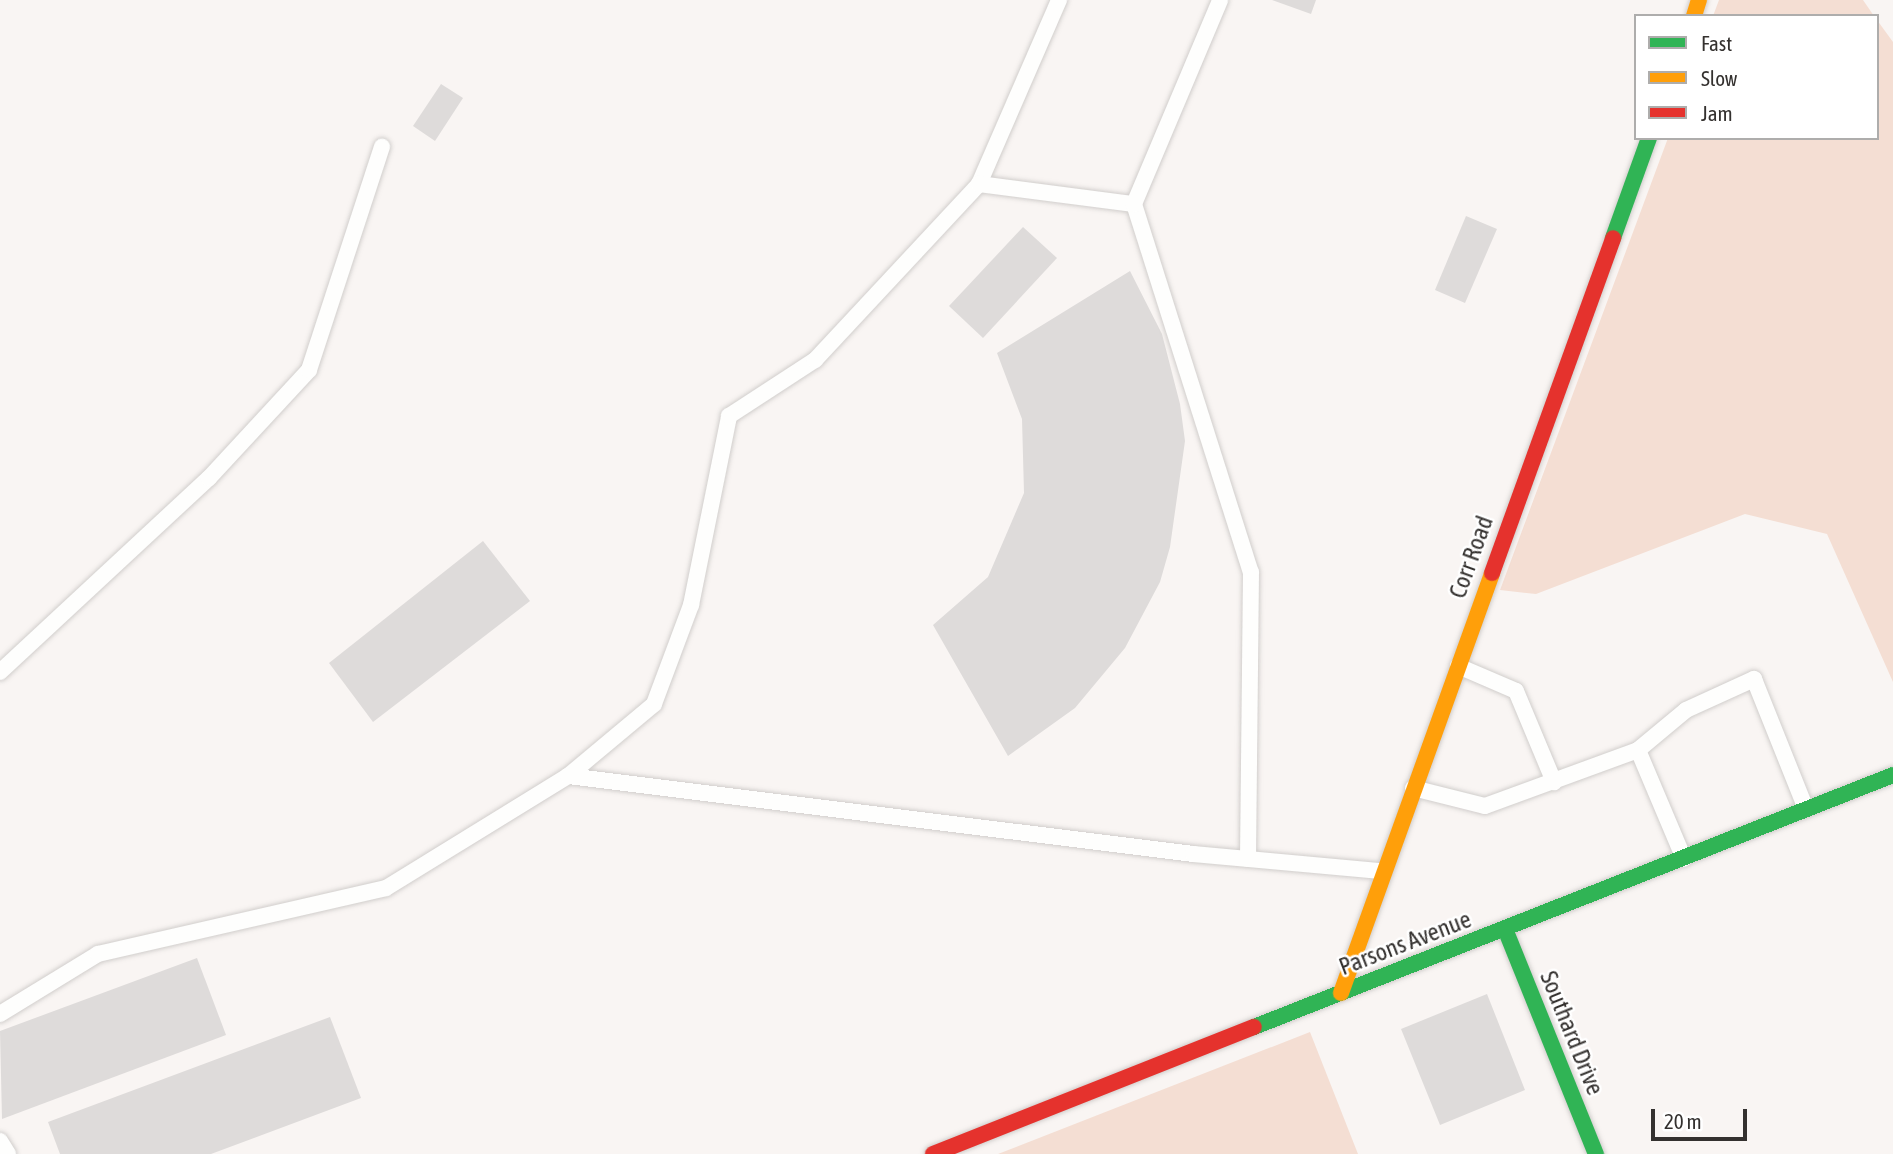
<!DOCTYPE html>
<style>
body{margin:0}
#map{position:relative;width:1893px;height:1154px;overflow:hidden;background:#f9f5f3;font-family:"Asap Condensed",sans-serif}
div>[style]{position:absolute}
.green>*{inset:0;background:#f4ded3}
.building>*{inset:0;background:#dedbda}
.roads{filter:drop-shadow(0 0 2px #d1cecc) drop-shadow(0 0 2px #d1cecc)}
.lane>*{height:16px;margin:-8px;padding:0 8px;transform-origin:8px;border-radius:8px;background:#fefefd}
.fast>*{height:16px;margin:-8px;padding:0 8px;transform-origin:8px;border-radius:8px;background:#30b455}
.slow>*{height:16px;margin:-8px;padding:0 8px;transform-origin:8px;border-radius:8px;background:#ff9f0a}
.jam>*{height:16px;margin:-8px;padding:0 8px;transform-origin:8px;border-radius:8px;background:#e5322d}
span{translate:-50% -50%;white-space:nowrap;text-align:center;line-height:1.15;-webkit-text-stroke:5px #fff;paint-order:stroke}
.street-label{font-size:24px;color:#34312f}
.legend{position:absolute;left:1634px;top:14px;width:245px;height:126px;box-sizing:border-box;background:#fff;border:2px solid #aeadac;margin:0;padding:9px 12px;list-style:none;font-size:21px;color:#34312f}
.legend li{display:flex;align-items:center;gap:14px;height:35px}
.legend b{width:35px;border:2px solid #aeadac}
.scale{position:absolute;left:1651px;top:1109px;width:96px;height:32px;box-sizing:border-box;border:4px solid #34312f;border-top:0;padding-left:9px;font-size:21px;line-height:24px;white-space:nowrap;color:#34312f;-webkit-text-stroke:5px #fff;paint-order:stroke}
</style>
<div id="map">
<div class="green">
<i style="clip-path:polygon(1719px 0,1863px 0,1874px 16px,1713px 16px)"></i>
<i style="clip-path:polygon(1877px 20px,1893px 42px,1893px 682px,1827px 534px,1745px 514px,1536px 594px,1500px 590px,1668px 138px,1877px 138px)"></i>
<i style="clip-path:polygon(1310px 1032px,1358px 1154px,998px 1154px)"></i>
</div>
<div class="building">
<i style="clip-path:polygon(1272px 0,1316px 0,1311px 14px)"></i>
<i style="clip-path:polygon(441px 84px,463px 98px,435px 141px,413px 126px)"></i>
<i style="clip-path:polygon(1466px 216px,1497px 229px,1465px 303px,1435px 290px)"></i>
<i style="clip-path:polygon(1023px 227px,1057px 258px,983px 338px,949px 306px)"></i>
<i style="clip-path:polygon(1130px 271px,1162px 334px,1180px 404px,1185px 441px,1170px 547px,1160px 582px,1125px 648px,1075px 708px,1008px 756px,933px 625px,988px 577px,1024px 493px,1022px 419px,997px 353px)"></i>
<i style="clip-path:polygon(483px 541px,530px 601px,373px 722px,329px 663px)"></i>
<i style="clip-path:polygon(197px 958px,226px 1035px,2px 1119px,0 1031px)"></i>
<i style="clip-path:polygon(1487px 994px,1525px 1090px,1440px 1125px,1401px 1029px)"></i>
<i style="clip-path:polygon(330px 1017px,361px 1098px,211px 1154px,60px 1154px,48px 1122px)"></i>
</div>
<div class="roads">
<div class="lane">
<i style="left:979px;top:184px;width:201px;rotate:-66.5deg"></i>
<i style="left:1134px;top:204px;width:386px;rotate:72.4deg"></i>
<i style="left:1251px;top:572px;width:287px;rotate:90.6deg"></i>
<i style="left:1458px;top:666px;width:63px;rotate:23.3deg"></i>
<i style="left:1516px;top:691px;width:99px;rotate:67.3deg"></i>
<i style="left:0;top:672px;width:285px;rotate:-42.9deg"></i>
<i style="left:209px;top:478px;width:147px;rotate:-47.2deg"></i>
<i style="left:309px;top:370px;width:235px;rotate:-71.9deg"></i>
<i style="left:1638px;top:750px;width:62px;rotate:-39.8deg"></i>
<i style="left:1686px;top:710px;width:75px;rotate:-24.5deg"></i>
<i style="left:1754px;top:679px;width:140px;rotate:68.2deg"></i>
<i style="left:568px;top:776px;width:112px;rotate:-39.9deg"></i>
<i style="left:654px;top:704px;width:106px;rotate:-69.5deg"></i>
<i style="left:691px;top:605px;width:193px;rotate:-78.6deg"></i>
<i style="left:729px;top:416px;width:103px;rotate:-33.1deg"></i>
<i style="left:815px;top:360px;width:241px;rotate:-47deg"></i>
<i style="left:979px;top:184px;width:156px;rotate:7.4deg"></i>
<i style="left:1134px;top:204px;width:221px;rotate:-67.1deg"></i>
<i style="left:1413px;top:788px;width:74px;rotate:14deg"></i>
<i style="left:1485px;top:806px;width:163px;rotate:-20.1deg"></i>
<i style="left:1638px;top:750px;width:118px;rotate:67.1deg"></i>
<i style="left:0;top:1014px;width:115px;rotate:-31.5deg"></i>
<i style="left:98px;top:954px;width:295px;rotate:-12.9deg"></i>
<i style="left:386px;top:888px;width:214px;rotate:-31.6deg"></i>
<i style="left:568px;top:776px;width:630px;rotate:7.11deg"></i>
<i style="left:1193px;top:854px;width:189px;rotate:5.2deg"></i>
<i style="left:0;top:1141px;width:15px;rotate:58deg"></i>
</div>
<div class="fast">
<i style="left:1613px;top:238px;width:106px;rotate:-70.2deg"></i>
<i style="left:1505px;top:929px;width:243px;rotate:68deg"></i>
<i style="left:1254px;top:1027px;width:687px;rotate:-21.52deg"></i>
</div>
<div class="slow">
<i style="left:1694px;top:16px;width:17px;rotate:-73deg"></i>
<i style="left:1341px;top:993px;width:446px;rotate:-70.2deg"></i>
</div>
<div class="jam">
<i style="left:1492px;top:573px;width:356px;rotate:-70.1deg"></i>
<i style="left:933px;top:1154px;width:345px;rotate:-21.6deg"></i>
</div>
</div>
<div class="street-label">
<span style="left:1471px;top:557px;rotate:-70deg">Corr Road</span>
<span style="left:1405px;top:943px;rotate:-21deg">Parsons Avenue</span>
<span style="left:1572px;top:1033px;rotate:68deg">Southard Drive</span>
</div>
<ul class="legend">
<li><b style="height:9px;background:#30b455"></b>Fast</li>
<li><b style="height:9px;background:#ff9f0a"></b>Slow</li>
<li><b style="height:9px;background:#e5322d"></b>Jam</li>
</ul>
<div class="scale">20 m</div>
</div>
